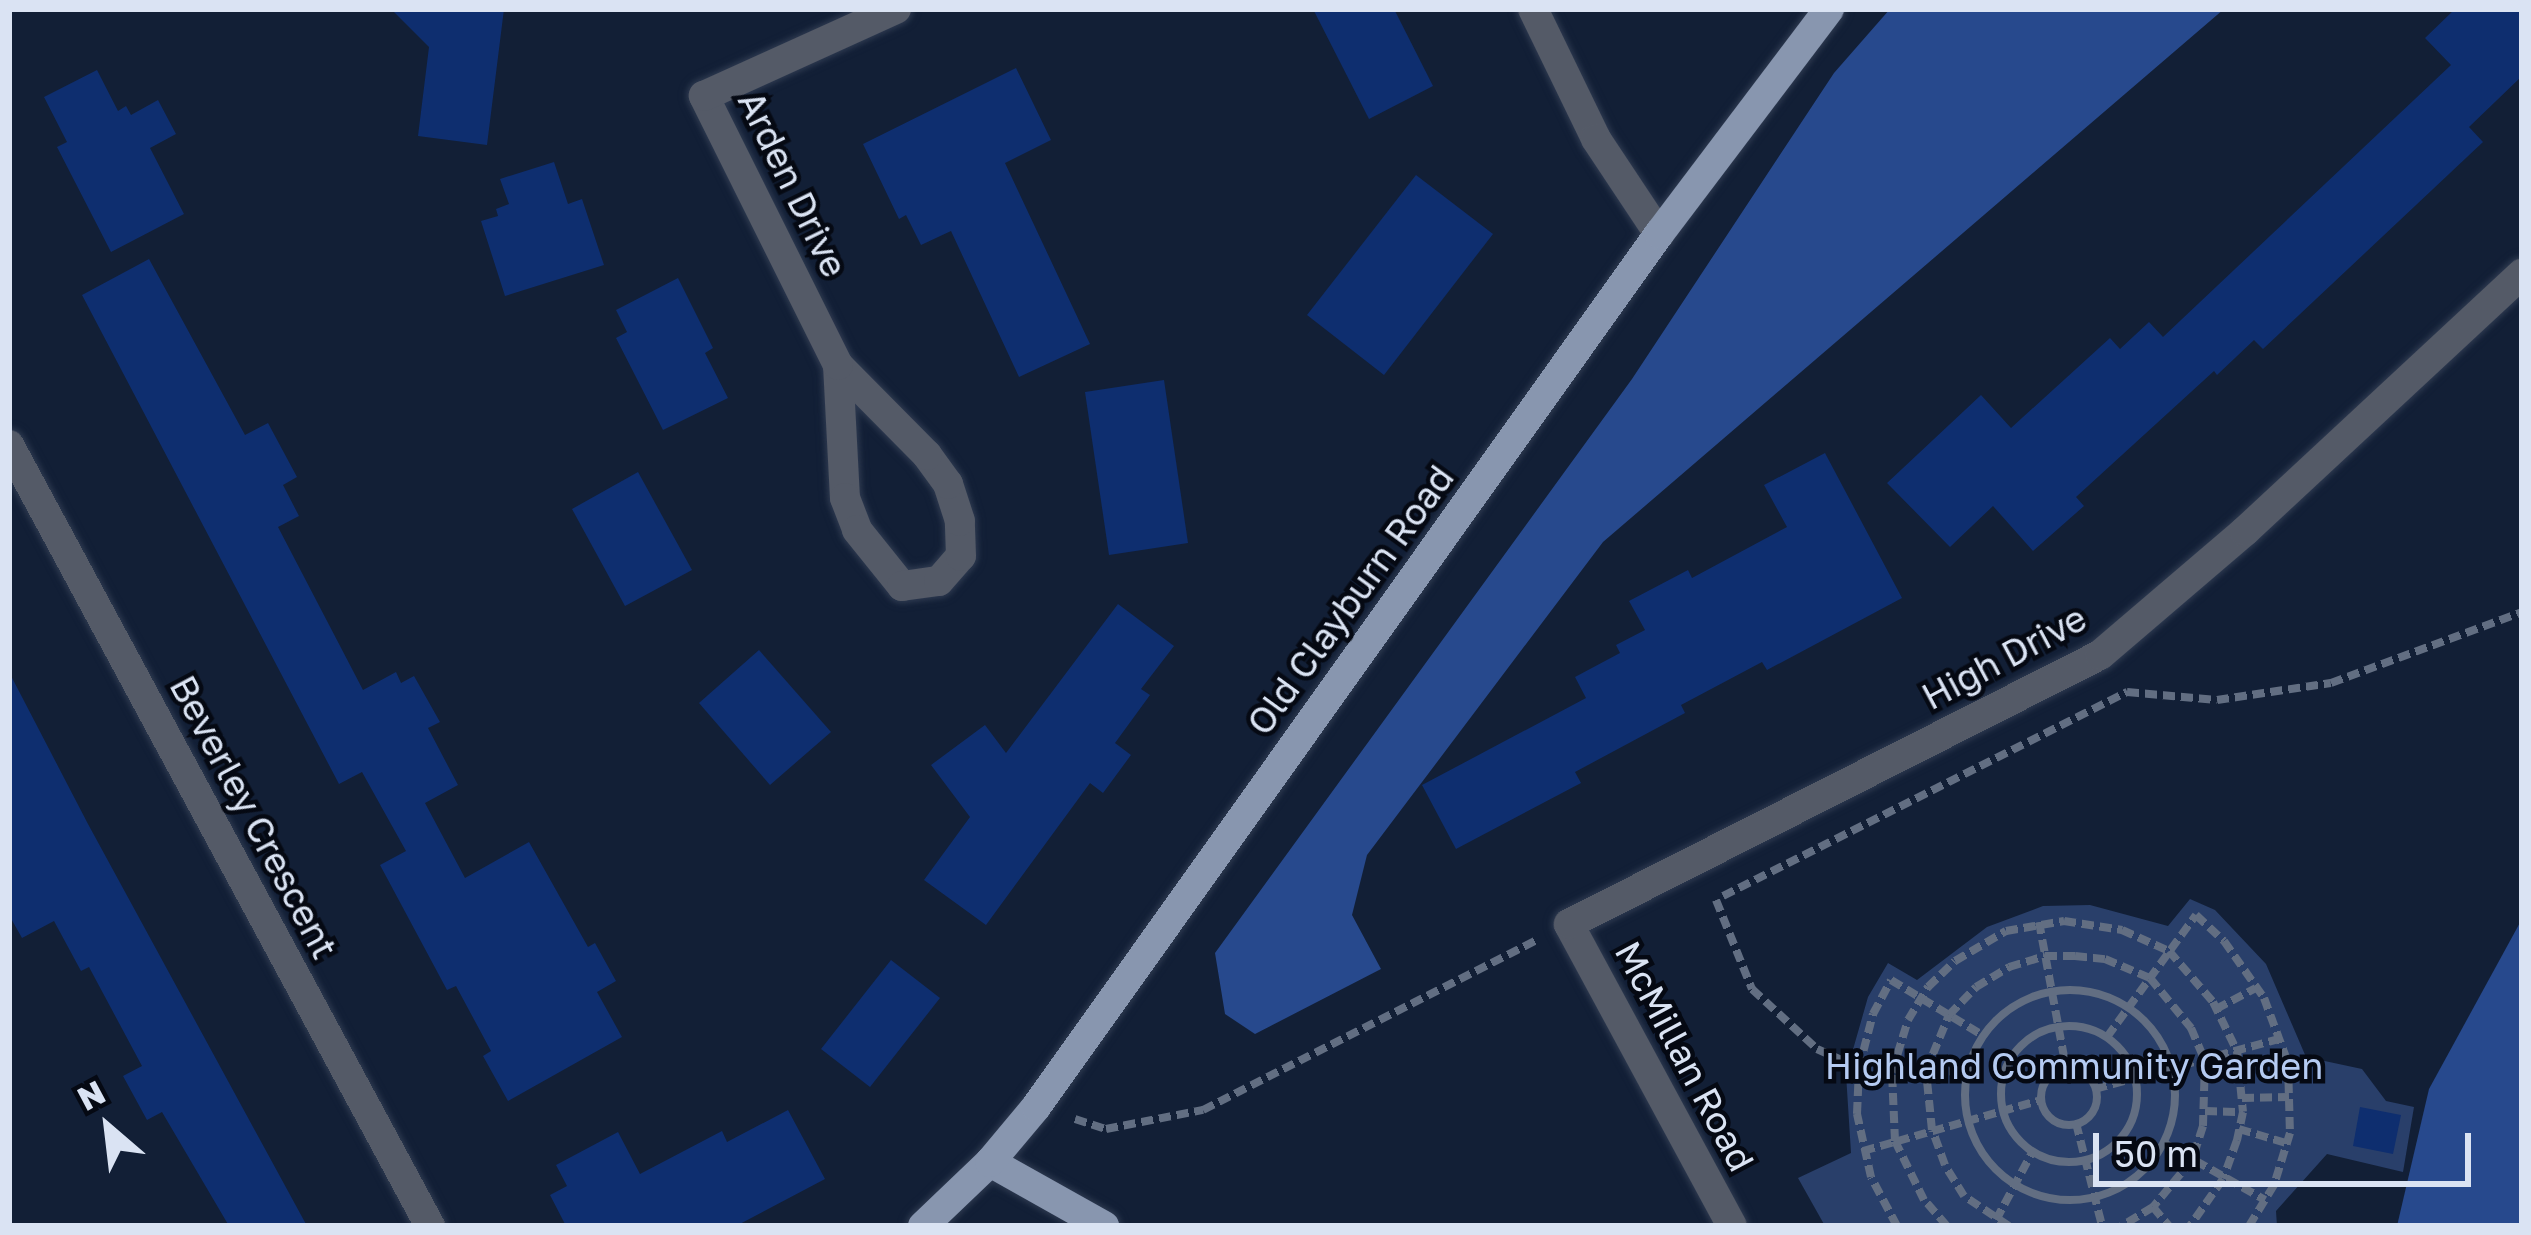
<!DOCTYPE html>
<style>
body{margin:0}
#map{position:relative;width:2531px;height:1235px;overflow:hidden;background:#121f36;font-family:"Golos Text",sans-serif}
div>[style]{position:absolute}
.green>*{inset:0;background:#293f6a}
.forest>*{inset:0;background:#27498d}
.building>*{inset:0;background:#0e2e6f}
.path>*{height:8px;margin-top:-4px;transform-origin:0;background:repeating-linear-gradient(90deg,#626e82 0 12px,transparent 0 18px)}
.path>.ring{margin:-4px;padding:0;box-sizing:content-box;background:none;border:8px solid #626e82;border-radius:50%}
.roads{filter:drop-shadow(0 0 3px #2e3a50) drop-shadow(0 0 3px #2e3a50)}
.minor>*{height:30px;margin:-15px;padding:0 15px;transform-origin:15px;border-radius:15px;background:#545a67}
.major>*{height:30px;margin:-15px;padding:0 15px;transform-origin:15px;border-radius:15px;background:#8896af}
span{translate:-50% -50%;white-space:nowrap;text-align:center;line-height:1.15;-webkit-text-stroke:9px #050913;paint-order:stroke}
.street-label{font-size:36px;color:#dae3f3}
.park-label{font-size:36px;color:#b5cbf2}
.frame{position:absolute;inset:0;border:12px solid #dae3f3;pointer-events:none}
.north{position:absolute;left:48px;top:1067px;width:120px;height:120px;-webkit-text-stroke:9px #050913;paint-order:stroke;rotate:332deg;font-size:33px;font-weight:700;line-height:48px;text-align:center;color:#dae3f3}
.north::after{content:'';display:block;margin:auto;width:42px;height:54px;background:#dae3f3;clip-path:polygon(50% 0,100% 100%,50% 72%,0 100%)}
.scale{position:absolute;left:2093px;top:1133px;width:378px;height:54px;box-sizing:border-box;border:6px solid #dae3f3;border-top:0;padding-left:15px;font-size:36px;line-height:42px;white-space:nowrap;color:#dae3f3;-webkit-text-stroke:9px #050913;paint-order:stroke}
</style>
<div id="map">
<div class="green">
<i style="clip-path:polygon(2190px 899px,2215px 910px,2266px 964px,2306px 1057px,2362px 1069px,2386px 1101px,2414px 1107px,2403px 1172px,2327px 1154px,2276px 1211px,2277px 1226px,1825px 1226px,1798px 1178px,1851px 1153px,1846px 1074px,1868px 997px,1888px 963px,1917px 980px,1987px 927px,2043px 906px,2090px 905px,2168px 926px)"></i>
</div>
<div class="forest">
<i style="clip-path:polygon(1890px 9px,2224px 9px,1603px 542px,1367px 855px,1352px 915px,1381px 969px,1255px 1034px,1225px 1014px,1215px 953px,1632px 379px,1834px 73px)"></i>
<i style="clip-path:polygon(2522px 919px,2522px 1226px,2397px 1226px,2429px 1089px)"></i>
</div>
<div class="building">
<i style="clip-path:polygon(391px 9px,504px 9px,487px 145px,418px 136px,429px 47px)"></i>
<i style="clip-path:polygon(1313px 9px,1394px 9px,1433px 86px,1369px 119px)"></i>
<i style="clip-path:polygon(2455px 9px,2522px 9px,2522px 76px,2469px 127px,2483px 142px,2263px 349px,2254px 340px,2217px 375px,2214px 371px,2076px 497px,2084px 506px,2033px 551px,1993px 506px,1950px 547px,1887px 483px,1981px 395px,2011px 428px,2110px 338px,2120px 349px,2149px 322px,2163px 337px,2451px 65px,2425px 38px)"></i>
<i style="clip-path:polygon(1016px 68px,1051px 140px,1005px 163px,1090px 344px,1019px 377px,951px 231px,921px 245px,906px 215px,899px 219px,863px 144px)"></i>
<i style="clip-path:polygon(97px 70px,118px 111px,126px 106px,131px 115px,158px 100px,176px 134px,150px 148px,184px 214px,111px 252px,57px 147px,67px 142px,44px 97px)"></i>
<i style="clip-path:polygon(554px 162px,568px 204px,582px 199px,604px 265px,505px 296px,481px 221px,498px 216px,496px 209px,509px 204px,500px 179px)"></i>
<i style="clip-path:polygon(1416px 175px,1493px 234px,1384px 375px,1307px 315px)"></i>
<i style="clip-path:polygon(149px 259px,245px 435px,268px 423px,297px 477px,283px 485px,299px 516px,278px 527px,363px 690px,396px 672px,401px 683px,414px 676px,440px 722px,428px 728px,458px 785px,425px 803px,465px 878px,529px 842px,588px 947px,595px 943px,616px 981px,597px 992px,622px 1037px,508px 1101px,483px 1056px,491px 1051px,456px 986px,447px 990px,380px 865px,406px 851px,362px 772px,339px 784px,82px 295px)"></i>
<i style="clip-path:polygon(678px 278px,713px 348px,705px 353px,728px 398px,663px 430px,616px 338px,627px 332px,616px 310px)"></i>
<i style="clip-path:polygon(1164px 380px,1188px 543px,1109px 555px,1085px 392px)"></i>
<i style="clip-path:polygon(1825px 453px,1902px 598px,1767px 670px,1762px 662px,1681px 705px,1685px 713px,1575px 772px,1581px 783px,1456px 849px,1422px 785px,1586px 698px,1575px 677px,1620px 653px,1616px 645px,1645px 630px,1629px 601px,1688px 570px,1692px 578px,1787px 527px,1764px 485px)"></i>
<i style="clip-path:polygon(638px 472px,692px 570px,625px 606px,572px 509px)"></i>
<i style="clip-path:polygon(1118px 604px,1174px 646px,1141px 689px,1150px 695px,1115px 743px,1131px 755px,1103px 793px,1090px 783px,986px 925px,924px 880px,970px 817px,931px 765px,985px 725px,1006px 753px)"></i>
<i style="clip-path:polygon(759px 650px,831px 732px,770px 785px,699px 703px)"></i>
<i style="clip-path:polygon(9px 672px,88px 824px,307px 1226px,229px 1226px,162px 1112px,147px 1120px,123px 1076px,142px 1066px,89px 967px,81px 971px,54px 921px,22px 938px,9px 915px)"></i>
<i style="clip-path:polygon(891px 960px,940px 998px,870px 1087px,821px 1049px)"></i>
<i style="clip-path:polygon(2360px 1107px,2401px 1115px,2393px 1154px,2353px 1146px)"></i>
<i style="clip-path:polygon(788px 1110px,825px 1179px,736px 1226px,566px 1226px,550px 1195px,567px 1186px,556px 1165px,618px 1132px,640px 1174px,722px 1131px,727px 1142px)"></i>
</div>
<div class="path">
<i style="left:1723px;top:896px;width:453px;rotate:-26.8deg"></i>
<i style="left:2127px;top:692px;width:90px;rotate:5.1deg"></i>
<i style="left:2217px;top:700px;width:115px;rotate:-8.5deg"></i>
<i style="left:2331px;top:683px;width:204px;rotate:-20.4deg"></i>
<i style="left:1716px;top:900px;width:96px;rotate:68deg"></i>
<i style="left:1752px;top:989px;width:88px;rotate:42.7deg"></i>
<i style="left:1817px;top:1049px;width:46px;rotate:24.3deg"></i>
<i style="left:1859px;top:1068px;width:108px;rotate:2.1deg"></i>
<i style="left:2039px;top:922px;width:148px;rotate:79.5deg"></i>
<i class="ring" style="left:1965px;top:990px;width:202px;height:202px"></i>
<i style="left:2216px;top:1009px;width:45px;rotate:-27.7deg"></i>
<i class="ring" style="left:2001px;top:1026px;width:128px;height:128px"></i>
<i style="left:2107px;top:1037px;width:151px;rotate:-53.9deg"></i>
<i style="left:2196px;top:915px;width:38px;rotate:43deg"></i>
<i style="left:2224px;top:941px;width:70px;rotate:54.9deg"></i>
<i style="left:2264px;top:998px;width:69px;rotate:69.7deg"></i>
<i style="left:2288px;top:1063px;width:70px;rotate:88.4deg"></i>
<i style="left:2290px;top:1133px;width:54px;rotate:107.1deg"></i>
<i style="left:2274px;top:1185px;width:48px;rotate:121.4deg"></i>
<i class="ring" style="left:2041px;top:1069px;width:48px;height:48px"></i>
<i style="left:2095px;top:1089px;width:191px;rotate:-15.2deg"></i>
<i style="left:2242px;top:1098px;width:47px;rotate:-1.2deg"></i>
<i style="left:2205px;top:1111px;width:38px;rotate:2deg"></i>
<i style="left:1075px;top:1119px;width:33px;rotate:18deg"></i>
<i style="left:1106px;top:1129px;width:99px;rotate:-11.1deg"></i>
<i style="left:1203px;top:1110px;width:375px;rotate:-27deg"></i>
<i style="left:2076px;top:1123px;width:106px;rotate:75.8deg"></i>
<i style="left:2239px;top:1129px;width:49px;rotate:16.6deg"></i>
<i style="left:2164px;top:1143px;width:116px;rotate:29.4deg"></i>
<i style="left:1863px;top:1151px;width:185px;rotate:-16deg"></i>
<i style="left:2153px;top:1207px;width:25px;rotate:50deg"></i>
<i style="left:1996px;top:1220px;width:78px;rotate:-61.8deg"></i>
<i style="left:1897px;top:1226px;width:55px;rotate:-118deg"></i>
<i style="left:1871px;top:1177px;width:65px;rotate:-102.5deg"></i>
<i style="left:1857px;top:1114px;width:46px;rotate:-87.5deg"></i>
<i style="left:1859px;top:1068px;width:56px;rotate:-75.5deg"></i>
<i style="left:1873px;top:1014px;width:38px;rotate:-62deg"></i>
<i style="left:1891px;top:980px;width:106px;rotate:31.1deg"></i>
<i style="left:1947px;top:1226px;width:35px;rotate:-131deg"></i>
<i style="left:1924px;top:1200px;width:66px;rotate:-116.2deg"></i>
<i style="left:1895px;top:1141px;width:69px;rotate:-92.5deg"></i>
<i style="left:1892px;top:1072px;width:54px;rotate:-72.9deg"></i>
<i style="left:1908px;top:1020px;width:39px;rotate:-59deg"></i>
<i style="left:1928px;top:987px;width:37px;rotate:-44deg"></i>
<i style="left:1955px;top:961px;width:59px;rotate:-30.5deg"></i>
<i style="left:2006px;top:931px;width:59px;rotate:-9.8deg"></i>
<i style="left:2064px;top:921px;width:59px;rotate:8.8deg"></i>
<i style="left:2122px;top:930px;width:51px;rotate:24.1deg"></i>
<i style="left:2169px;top:951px;width:67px;rotate:49.2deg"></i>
<i style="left:2213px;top:1002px;width:55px;rotate:63.9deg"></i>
<i style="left:2237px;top:1051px;width:61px;rotate:84.4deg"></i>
<i style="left:2243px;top:1112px;width:29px;rotate:102deg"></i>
<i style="left:2237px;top:1140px;width:41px;rotate:109.7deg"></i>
<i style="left:2223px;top:1179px;width:57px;rotate:125.1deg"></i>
<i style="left:2009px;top:1226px;width:54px;rotate:-146.3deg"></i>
<i style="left:1964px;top:1196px;width:36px;rotate:-122deg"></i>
<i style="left:1945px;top:1165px;width:37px;rotate:-110deg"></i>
<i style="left:1932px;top:1130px;width:59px;rotate:-95.8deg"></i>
<i style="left:1926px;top:1071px;width:61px;rotate:-67.7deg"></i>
<i style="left:1949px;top:1015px;width:39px;rotate:-46deg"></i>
<i style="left:1976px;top:987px;width:39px;rotate:-31deg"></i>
<i style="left:2009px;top:967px;width:38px;rotate:-17deg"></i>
<i style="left:2045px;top:956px;width:30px"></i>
<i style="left:2075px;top:956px;width:30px;rotate:6deg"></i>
<i style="left:2105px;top:959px;width:49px;rotate:22.9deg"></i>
<i style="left:2150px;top:978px;width:65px;rotate:50.6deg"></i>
<i style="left:2191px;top:1028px;width:36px;rotate:67deg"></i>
<i style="left:2205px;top:1061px;width:65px;rotate:91.8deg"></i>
<i style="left:2203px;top:1126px;width:36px;rotate:108deg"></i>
<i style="left:2192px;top:1160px;width:61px;rotate:129.7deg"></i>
<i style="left:2153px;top:1207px;width:37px;rotate:149deg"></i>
</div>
<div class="roads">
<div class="minor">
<i style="left:1533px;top:9px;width:144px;rotate:64.1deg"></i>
<i style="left:1596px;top:139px;width:114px;rotate:56.4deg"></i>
<i style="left:838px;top:365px;width:133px;rotate:87deg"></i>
<i style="left:845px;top:498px;width:34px;rotate:69deg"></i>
<i style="left:857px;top:530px;width:72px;rotate:51.2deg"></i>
<i style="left:902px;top:586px;width:37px;rotate:-8deg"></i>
<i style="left:939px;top:581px;width:33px;rotate:-49deg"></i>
<i style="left:961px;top:556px;width:35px;rotate:-92deg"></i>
<i style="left:960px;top:521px;width:39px;rotate:-108deg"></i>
<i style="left:948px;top:484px;width:36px;rotate:-126deg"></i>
<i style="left:927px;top:455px;width:127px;rotate:-134.7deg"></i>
<i style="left:838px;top:365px;width:301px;rotate:-116.5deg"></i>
<i style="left:704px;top:96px;width:211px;rotate:-24.4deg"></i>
<i style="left:9px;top:445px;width:887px;rotate:61.67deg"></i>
<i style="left:1732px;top:1226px;width:343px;rotate:-118.4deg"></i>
<i style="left:1569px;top:924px;width:595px;rotate:-26.87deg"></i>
<i style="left:2100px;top:655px;width:191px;rotate:-40.5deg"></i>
<i style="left:2245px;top:531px;width:378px;rotate:-42.9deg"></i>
</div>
<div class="major">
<i style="left:990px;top:1162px;width:131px;rotate:29.3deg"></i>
<i style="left:923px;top:1226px;width:93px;rotate:-43.7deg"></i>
<i style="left:990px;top:1162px;width:72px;rotate:-50.1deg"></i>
<i style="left:1036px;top:1107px;width:1073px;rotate:-54.49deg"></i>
<i style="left:1659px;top:234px;width:282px;rotate:-52.9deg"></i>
</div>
</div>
<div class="street-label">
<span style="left:793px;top:184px;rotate:64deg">Arden Drive</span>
<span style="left:1350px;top:600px;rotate:-54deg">Old Clayburn Road</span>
<span style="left:2004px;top:657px;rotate:-28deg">High Drive</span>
<span style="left:254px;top:817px;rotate:62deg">Beverley Crescent</span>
<span style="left:1685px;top:1056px;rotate:62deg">McMillan Road</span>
</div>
<div class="park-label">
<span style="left:2074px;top:1066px">Highland Community Garden</span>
</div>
<div class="frame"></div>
<div class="north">N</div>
<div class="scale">50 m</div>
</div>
